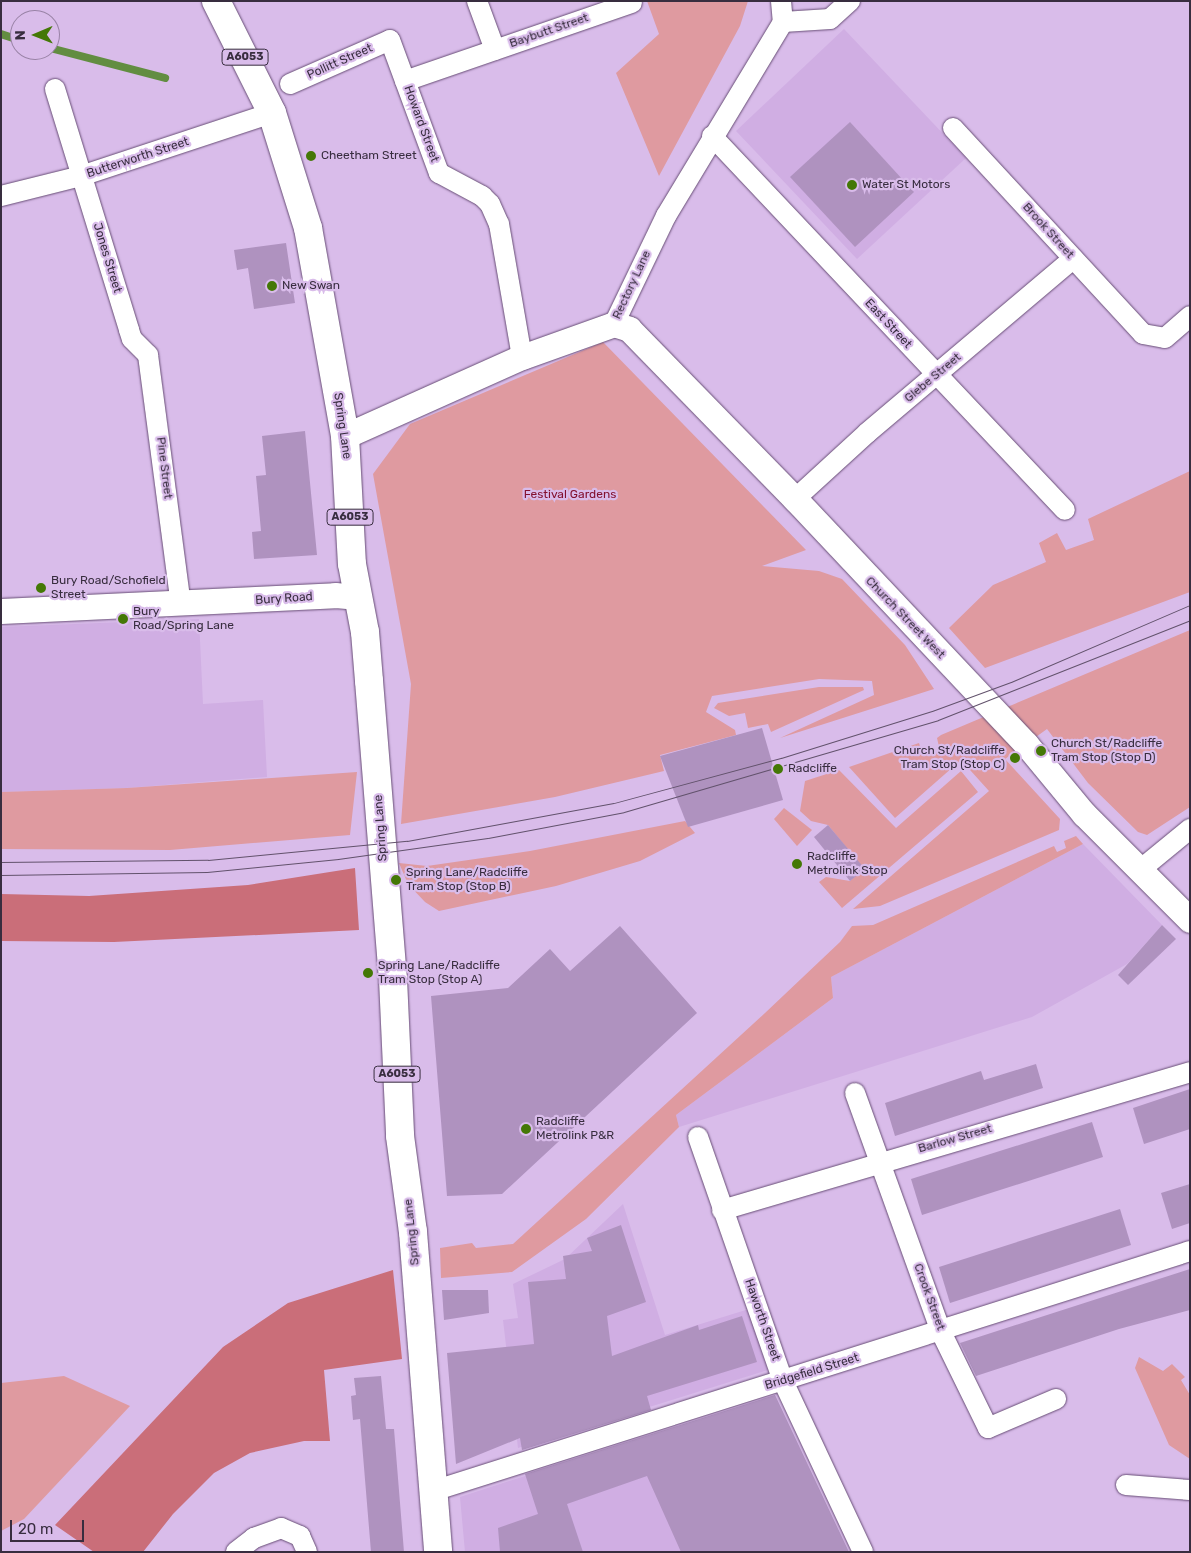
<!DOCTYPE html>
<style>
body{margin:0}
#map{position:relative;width:1191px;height:1553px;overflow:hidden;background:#d9bcea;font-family:Rubik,sans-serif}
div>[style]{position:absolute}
.built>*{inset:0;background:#d0aee3}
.green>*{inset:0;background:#df9aa0}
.forest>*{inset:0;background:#ca6e79}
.stream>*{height:8px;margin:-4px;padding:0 4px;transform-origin:4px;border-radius:4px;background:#628d41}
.building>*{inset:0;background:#af92bf}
.roads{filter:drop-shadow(0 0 1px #674d75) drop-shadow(0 0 1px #674d75)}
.minor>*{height:20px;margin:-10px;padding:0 10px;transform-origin:10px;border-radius:10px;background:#fff}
.tertiary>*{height:25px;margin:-12.5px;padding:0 12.5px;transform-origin:12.5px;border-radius:12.5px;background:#fff}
.primary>*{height:28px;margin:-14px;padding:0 14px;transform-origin:14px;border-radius:14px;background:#fff}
.tram>*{height:1px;margin:-0.5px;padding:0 0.5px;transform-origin:0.5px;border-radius:0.5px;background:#62526c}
.dots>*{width:14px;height:14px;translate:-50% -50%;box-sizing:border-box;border:2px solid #d9bcea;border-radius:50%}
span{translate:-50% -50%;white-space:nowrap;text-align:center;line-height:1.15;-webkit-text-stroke:4.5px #d9bcea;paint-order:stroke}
.shield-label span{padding:1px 4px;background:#d9bcea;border:1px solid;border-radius:4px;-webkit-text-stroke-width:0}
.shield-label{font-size:11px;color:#382d3f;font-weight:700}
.street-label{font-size:12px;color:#382d3f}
.poi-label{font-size:12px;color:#382d3f}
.left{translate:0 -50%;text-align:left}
.right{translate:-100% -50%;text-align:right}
.park-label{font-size:12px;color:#83112f}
.frame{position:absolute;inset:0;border:2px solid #382d3f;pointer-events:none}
.north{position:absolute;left:10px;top:10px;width:50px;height:50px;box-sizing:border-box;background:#d9bcea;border:1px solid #9983a6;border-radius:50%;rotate:269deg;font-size:14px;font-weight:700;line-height:20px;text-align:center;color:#382d3f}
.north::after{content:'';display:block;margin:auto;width:18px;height:22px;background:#447806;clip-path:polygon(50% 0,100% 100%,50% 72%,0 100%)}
.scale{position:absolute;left:10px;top:1520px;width:74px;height:22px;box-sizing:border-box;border:2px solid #382d3f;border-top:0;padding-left:6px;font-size:15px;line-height:18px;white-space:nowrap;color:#382d3f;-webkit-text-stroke:4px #d9bcea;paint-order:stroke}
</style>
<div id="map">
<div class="built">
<i style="clip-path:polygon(844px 29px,966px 158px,857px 259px,736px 131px)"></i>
<i style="clip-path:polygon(199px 619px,203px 704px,263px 700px,267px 777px,127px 788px,1px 792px,1px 627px)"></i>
<i style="clip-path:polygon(1083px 844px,1162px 925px,1127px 964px,1032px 1017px,679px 1127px,676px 1115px,833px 998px,831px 977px)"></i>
<i style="clip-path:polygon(623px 1204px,665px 1335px,749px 1309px,768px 1370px,518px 1448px,503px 1320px,518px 1318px,513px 1284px,565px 1259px)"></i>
<i style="clip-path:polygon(775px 1395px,846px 1547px,837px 1552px,465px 1552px,460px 1497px)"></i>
</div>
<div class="green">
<i style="clip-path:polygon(647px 1px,748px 1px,740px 26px,659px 176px,616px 73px,659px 34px)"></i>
<i style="clip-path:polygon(603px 342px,806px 550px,762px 566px,819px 571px,842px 579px,905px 645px,934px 689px,780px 738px,874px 695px,872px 681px,819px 679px,712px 696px,706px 712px,735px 730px,736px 735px,660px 755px,664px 771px,555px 797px,401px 824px,411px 684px,373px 474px,410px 424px)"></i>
<i style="clip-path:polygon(1190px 471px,1190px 592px,985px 668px,949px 628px,993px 585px,1046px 562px,1039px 543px,1057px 533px,1066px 550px,1094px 540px,1088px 519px)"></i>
<i style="clip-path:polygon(1190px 630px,1190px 807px,1147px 835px,1138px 832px,1088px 783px,1047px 729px,1005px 759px,1060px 819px,1059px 830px,880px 906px,853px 909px,989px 791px,961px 760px,895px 818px,849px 767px,919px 743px,923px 756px,940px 751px,937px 738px,941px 735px)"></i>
<i style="clip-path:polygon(819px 687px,863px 687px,864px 690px,771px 732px,768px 724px,748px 728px,745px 713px,729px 716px,714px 708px,718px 703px)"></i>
<i style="clip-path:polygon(839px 770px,896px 828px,961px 771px,978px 792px,842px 908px,819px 882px,826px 877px,850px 881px,864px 869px,828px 825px,811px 821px,800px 811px,805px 781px)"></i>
<i style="clip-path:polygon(357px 772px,350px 835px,170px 850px,1px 849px,1px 792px,127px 788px)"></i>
<i style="clip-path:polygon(784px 808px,812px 830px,797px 846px,774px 819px)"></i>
<i style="clip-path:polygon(685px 821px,695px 833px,640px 861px,556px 886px,439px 911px,425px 902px,408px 884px,399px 863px,427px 866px,530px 851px)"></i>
<i style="clip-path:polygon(1076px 836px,1083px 844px,831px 977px,833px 998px,676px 1115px,679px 1127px,586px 1219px,512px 1272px,441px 1278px,440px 1248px,472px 1243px,476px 1248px,513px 1244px,765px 1013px,840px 942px,852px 926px,873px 925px,1054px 846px,1057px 852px,1066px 848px,1064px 841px)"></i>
<i style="clip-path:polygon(1139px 1357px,1163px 1371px,1172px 1364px,1185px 1377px,1181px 1380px,1190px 1395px,1190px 1459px,1169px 1445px,1135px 1368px)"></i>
<i style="clip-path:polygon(64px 1376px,130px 1406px,24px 1519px,1px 1531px,1px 1383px)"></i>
</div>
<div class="forest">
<i style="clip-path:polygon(355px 868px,359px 930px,114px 942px,1px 941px,1px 894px,89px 896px,248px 885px)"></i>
<i style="clip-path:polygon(393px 1270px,402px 1359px,324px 1370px,330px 1441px,304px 1441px,250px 1453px,214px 1473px,173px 1514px,143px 1552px,94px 1552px,55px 1525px,223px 1347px,288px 1303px)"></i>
</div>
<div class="stream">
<i style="left:1px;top:34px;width:20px;rotate:18deg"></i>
<i style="left:50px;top:48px;width:119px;rotate:14.6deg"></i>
</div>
<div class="building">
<i style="clip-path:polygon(850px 122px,914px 192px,855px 247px,790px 177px)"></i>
<i style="clip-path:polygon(286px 243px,295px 303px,254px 309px,248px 268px,237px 270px,234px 250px)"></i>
<i style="clip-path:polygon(305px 431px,317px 555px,254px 559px,252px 532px,261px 531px,256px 476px,266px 475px,262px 436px)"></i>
<i style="clip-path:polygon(762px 728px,783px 800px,688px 827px,660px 756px)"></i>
<i style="clip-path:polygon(828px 825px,865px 869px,850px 881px,814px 837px)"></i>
<i style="clip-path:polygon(1162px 925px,1176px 939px,1128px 985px,1118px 975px)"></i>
<i style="clip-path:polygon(620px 926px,697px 1013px,502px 1194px,447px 1196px,431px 996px,508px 988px,550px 949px,570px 971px)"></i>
<i style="clip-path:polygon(1036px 1064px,1043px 1088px,895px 1136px,885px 1103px,981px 1071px,984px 1080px)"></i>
<i style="clip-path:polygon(1190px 1089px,1190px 1129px,1144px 1144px,1133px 1108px)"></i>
<i style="clip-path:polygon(1092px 1122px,1103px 1157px,922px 1215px,911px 1179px)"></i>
<i style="clip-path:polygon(1190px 1184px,1190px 1223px,1172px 1229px,1161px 1193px)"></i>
<i style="clip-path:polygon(1120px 1209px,1131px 1245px,950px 1303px,939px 1267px)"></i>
<i style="clip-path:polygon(621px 1225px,646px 1302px,607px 1316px,612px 1356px,698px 1325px,699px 1330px,742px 1316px,757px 1362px,647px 1396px,651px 1410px,522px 1450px,520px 1438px,456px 1464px,447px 1353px,534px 1344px,528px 1282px,566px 1279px,563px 1256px,592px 1251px,587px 1238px)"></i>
<i style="clip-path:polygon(1190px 1269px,1190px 1310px,1119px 1329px,976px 1376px,960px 1343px)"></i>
<i style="clip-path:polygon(442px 1290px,488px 1290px,489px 1313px,444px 1320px)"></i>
<i style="clip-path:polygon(381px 1376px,386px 1429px,394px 1429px,404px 1552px,371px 1552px,360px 1419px,353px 1420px,351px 1396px,356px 1395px,354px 1378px)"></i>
<i style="clip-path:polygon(775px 1395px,849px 1552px,681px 1552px,647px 1476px,567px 1504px,583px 1552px,500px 1552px,498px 1528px,538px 1514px,525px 1474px)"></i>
</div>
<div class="roads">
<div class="minor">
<i style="left:477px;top:1px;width:52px;rotate:69.8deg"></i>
<i style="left:781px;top:1px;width:21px;rotate:85deg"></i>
<i style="left:405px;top:81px;width:240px;rotate:-19deg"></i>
<i style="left:290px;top:84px;width:109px;rotate:-23.7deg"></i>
<i style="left:390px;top:40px;width:142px;rotate:69.8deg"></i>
<i style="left:439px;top:173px;width:49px;rotate:28.1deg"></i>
<i style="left:482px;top:196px;width:11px;rotate:45deg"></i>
<i style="left:490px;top:204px;width:22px;rotate:66deg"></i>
<i style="left:499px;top:224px;width:135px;rotate:80.2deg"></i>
<i style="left:55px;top:89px;width:252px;rotate:72.9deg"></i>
<i style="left:129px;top:330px;width:9px;rotate:72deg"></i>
<i style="left:132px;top:339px;width:23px;rotate:45deg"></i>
<i style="left:148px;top:355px;width:251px;rotate:82.5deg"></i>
<i style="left:953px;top:128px;width:280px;rotate:47.3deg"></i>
<i style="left:1143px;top:334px;width:22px;rotate:10deg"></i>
<i style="left:1165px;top:338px;width:33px;rotate:-41deg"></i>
<i style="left:712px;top:136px;width:514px;rotate:46.65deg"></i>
<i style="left:1px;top:196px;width:82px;rotate:-14deg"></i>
<i style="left:81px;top:176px;width:201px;rotate:-18.3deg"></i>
<i style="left:614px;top:324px;width:120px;rotate:-64.3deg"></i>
<i style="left:666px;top:216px;width:227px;rotate:-58.9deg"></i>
<i style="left:783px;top:22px;width:47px;rotate:-3.7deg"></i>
<i style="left:830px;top:19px;width:27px;rotate:-42deg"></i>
<i style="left:795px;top:499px;width:98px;rotate:-42.5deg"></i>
<i style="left:867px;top:433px;width:270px;rotate:-40.2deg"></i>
<i style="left:1140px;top:870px;width:65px;rotate:-39.4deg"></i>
<i style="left:855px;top:1093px;width:254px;rotate:70.2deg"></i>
<i style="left:941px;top:1332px;width:107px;rotate:63.9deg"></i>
<i style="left:988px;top:1428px;width:74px;rotate:-23.1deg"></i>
<i style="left:698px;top:1137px;width:258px;rotate:70.8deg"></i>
<i style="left:783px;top:1381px;width:189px;rotate:64.9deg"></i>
<i style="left:722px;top:1210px;width:488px;rotate:-16.4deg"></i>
<i style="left:1126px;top:1485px;width:64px;rotate:4.5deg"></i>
<i style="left:433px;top:1491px;width:794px;rotate:-17.59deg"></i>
<i style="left:236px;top:1552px;width:23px;rotate:-38deg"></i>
<i style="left:254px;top:1538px;width:29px;rotate:-20deg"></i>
<i style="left:281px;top:1528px;width:21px;rotate:23deg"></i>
<i style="left:300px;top:1536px;width:17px;rotate:66deg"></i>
</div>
<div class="tertiary">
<i style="left:345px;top:436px;width:194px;rotate:-24.1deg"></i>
<i style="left:522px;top:357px;width:98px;rotate:-19.7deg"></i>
<i style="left:614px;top:324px;width:16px;rotate:18deg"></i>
<i style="left:629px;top:329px;width:238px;rotate:45.7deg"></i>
<i style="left:795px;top:499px;width:337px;rotate:46.7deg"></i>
<i style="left:1026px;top:744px;width:91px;rotate:50.4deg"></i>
<i style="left:1084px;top:814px;width:150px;rotate:45deg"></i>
<i style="left:1px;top:611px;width:334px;rotate:-2.7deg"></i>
<i style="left:335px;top:595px;width:21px;rotate:5deg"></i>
</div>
<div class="primary">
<i style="left:216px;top:1px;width:125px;rotate:63.4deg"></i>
<i style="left:272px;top:113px;width:121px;rotate:72.6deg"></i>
<i style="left:308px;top:228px;width:211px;rotate:79.9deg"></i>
<i style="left:345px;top:436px;width:128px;rotate:86.9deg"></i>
<i style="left:352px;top:564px;width:69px;rotate:79.2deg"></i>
<i style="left:365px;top:632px;width:49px;rotate:85.3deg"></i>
<i style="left:369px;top:681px;width:299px;rotate:85.4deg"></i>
<i style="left:393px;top:979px;width:157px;rotate:87.4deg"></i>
<i style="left:400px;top:1136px;width:97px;rotate:82.3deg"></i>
<i style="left:413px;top:1232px;width:321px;rotate:85.5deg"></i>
</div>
</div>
<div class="tram">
<i style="left:1px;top:862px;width:207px;rotate:-0.6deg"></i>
<i style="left:208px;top:860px;width:200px;rotate:-5.5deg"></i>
<i style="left:407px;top:841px;width:210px;rotate:-10.4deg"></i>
<i style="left:614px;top:803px;width:173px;rotate:-15.1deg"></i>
<i style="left:781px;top:758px;width:158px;rotate:-17.3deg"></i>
<i style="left:932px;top:711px;width:84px;rotate:-20.2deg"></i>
<i style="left:1011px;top:682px;width:195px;rotate:-23.3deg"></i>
<i style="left:1px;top:875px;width:206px;rotate:-0.8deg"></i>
<i style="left:207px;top:872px;width:132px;rotate:-5.7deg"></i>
<i style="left:338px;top:859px;width:151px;rotate:-8deg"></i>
<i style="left:488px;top:838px;width:138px;rotate:-10.8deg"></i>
<i style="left:624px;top:812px;width:327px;rotate:-16.3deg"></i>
<i style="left:938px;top:720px;width:271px;rotate:-21.6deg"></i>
</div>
<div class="dots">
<i style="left:311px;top:156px;background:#447806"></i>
<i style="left:852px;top:185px;background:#447806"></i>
<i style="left:272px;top:286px;background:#447806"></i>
<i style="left:41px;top:588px;background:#447806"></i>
<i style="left:123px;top:619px;background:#447806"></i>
<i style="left:1041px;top:751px;background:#447806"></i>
<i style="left:1015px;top:758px;background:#447806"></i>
<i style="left:778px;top:769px;background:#447806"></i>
<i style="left:797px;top:864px;background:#447806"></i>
<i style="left:396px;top:880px;background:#447806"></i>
<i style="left:368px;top:973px;background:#447806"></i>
<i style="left:526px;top:1129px;background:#447806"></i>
</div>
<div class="shield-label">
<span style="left:245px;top:57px">A6053</span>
<span style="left:350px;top:517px">A6053</span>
<span style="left:397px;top:1074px">A6053</span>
</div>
<div class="street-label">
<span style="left:549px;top:31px;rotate:-19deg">Baybutt Street</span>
<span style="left:340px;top:62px;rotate:-24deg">Pollitt Street</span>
<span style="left:421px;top:124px;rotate:70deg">Howard Street</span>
<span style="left:138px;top:158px;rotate:-18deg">Butterworth Street</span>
<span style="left:1048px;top:231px;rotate:48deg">Brook Street</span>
<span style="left:107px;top:258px;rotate:73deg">Jones Street</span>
<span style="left:632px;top:285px;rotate:-65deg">Rectory Lane</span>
<span style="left:888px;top:324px;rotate:47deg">East Street</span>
<span style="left:933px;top:378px;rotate:-40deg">Glebe Street</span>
<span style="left:342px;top:426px;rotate:82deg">Spring Lane</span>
<span style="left:164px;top:468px;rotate:83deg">Pine Street</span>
<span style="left:284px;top:599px;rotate:-4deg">Bury Road</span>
<span style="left:905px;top:618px;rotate:46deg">Church Street West</span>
<span style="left:381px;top:828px;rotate:-94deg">Spring Lane</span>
<span style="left:955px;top:1139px;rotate:-16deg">Barlow Street</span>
<span style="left:412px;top:1232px;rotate:-96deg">Spring Lane</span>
<span style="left:929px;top:1297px;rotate:70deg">Crook Street</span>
<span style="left:762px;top:1320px;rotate:71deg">Haworth Street</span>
<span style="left:812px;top:1372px;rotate:-17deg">Bridgefield Street</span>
</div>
<div class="poi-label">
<span class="left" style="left:321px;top:156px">Cheetham Street</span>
<span class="left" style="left:862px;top:185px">Water St Motors</span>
<span class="left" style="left:282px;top:286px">New Swan</span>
<span class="left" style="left:51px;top:588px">Bury Road/Schofield<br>Street</span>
<span class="left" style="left:133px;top:619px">Bury<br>Road/Spring Lane</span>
<span class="left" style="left:1051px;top:751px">Church St/Radcliffe<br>Tram Stop (Stop D)</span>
<span class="right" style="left:1005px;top:758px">Church St/Radcliffe<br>Tram Stop (Stop C)</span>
<span class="left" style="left:788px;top:769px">Radcliffe</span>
<span class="left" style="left:807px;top:864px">Radcliffe<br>Metrolink Stop</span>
<span class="left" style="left:406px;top:880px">Spring Lane/Radcliffe<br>Tram Stop (Stop B)</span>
<span class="left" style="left:378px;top:973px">Spring Lane/Radcliffe<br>Tram Stop (Stop A)</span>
<span class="left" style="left:536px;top:1129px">Radcliffe<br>Metrolink P&amp;R</span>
</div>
<div class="park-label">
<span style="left:570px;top:495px">Festival Gardens</span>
</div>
<div class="frame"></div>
<div class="north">N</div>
<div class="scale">20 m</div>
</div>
